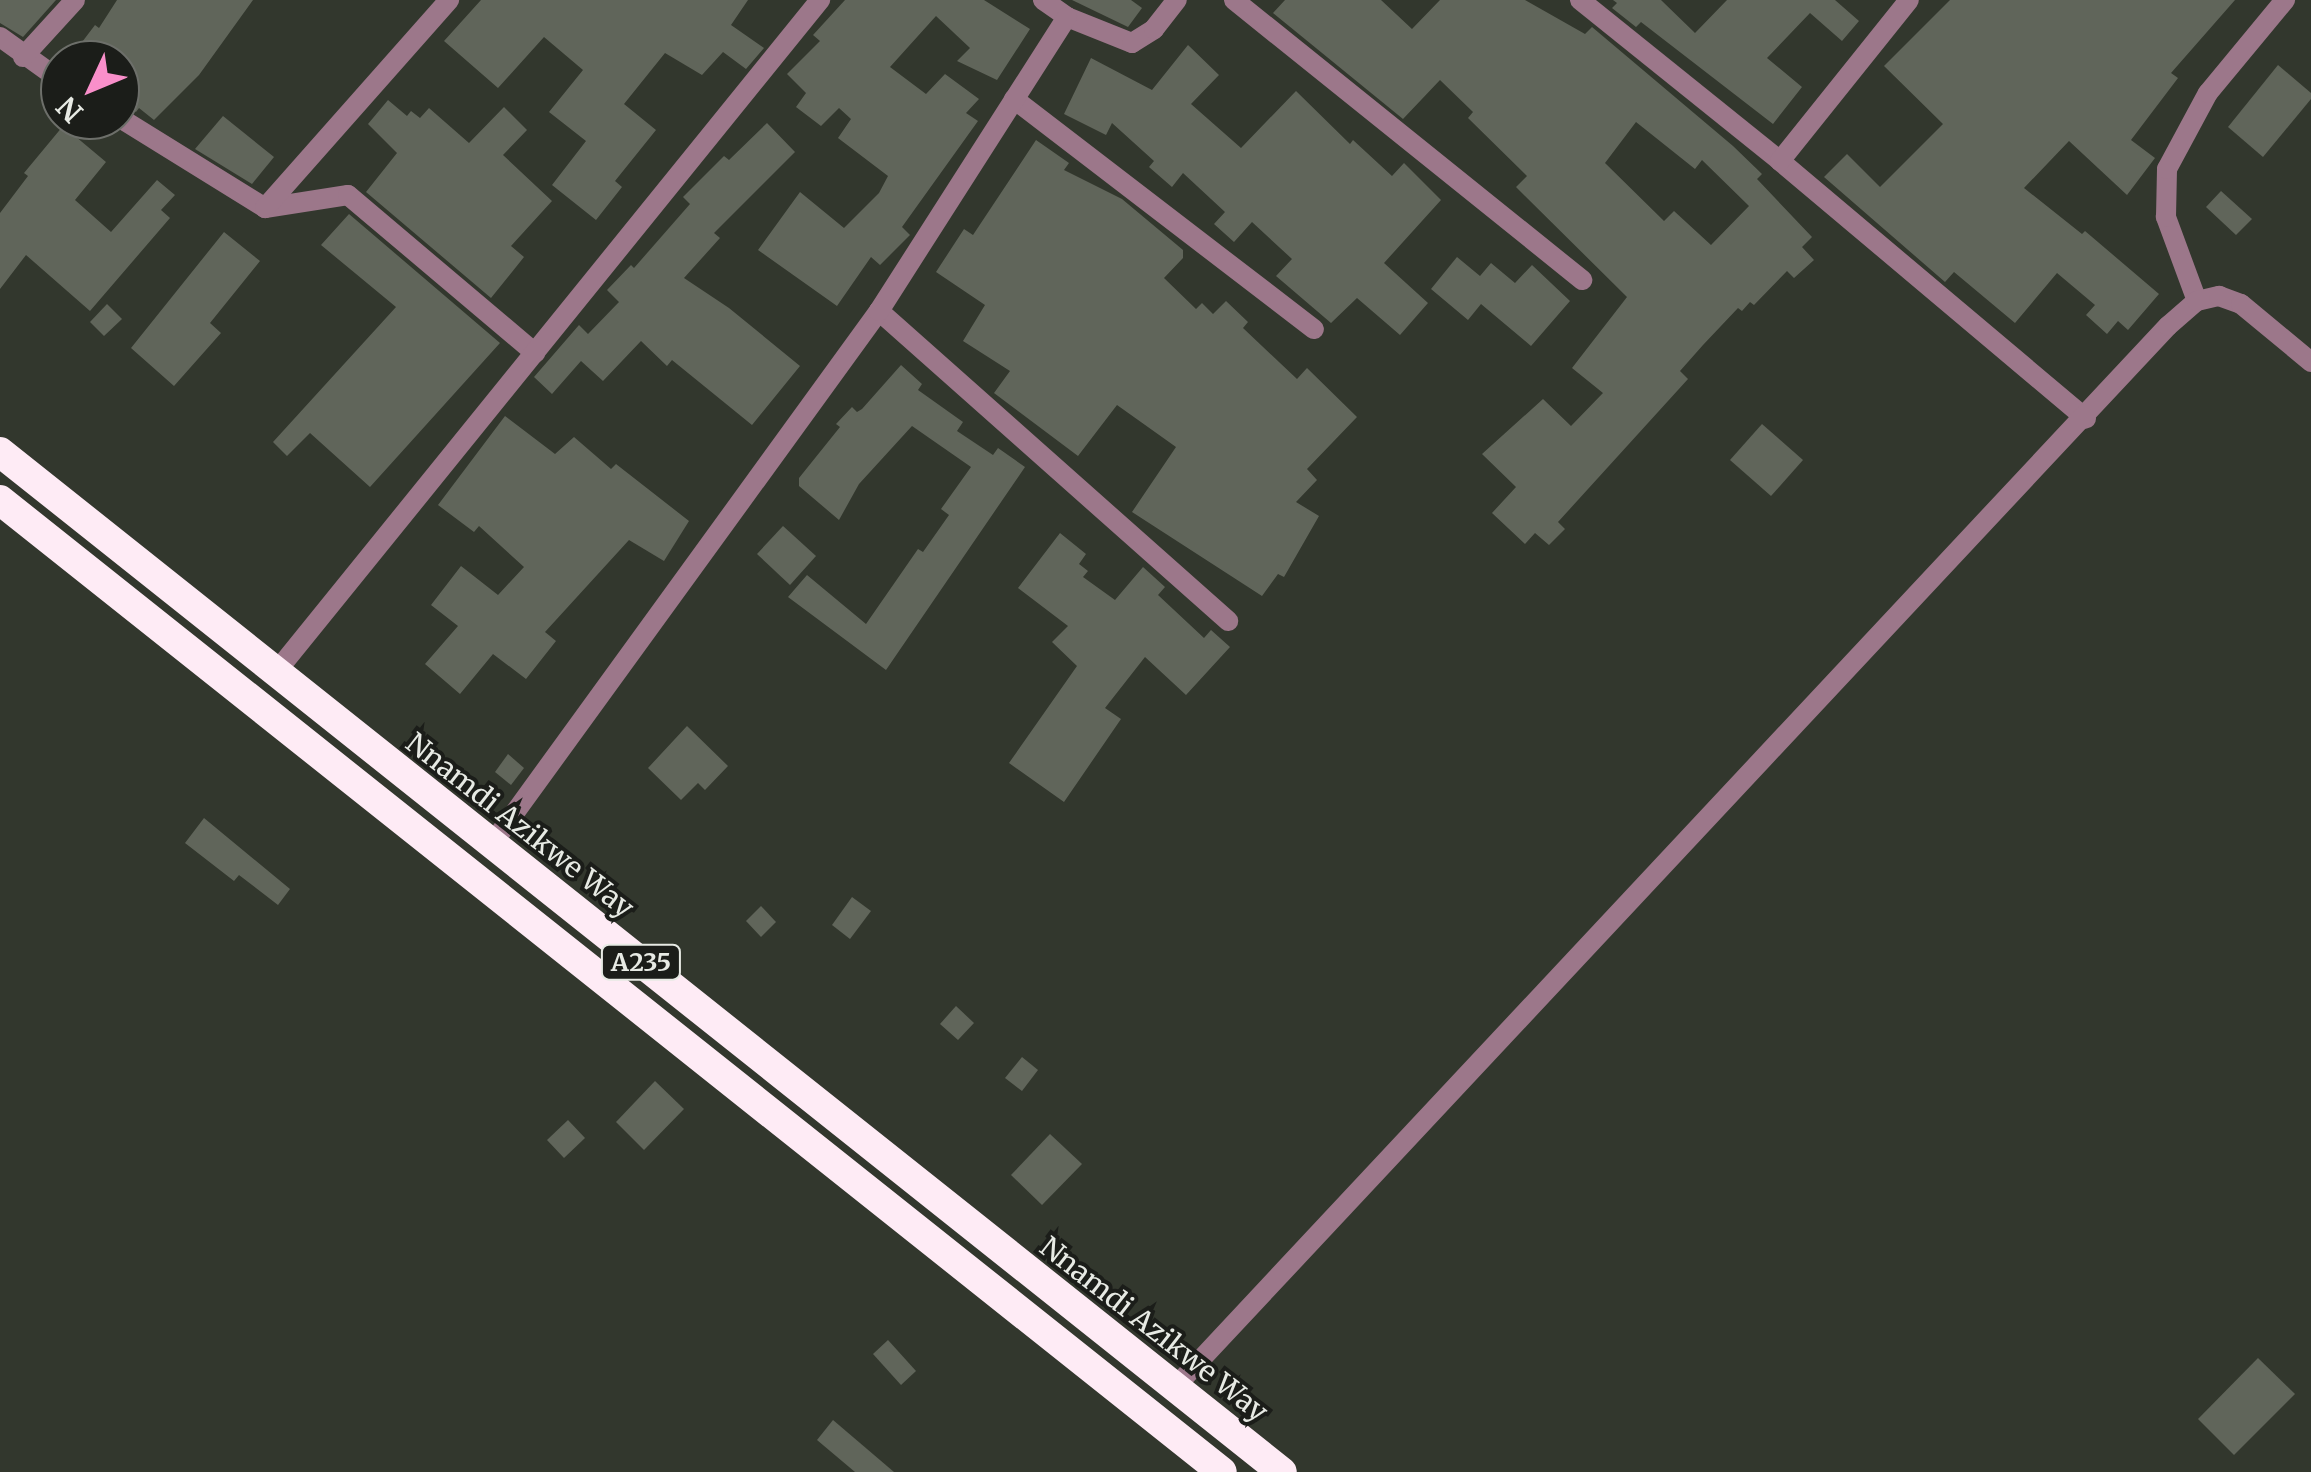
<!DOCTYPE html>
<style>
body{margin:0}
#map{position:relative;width:2311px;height:1472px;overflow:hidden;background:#32372d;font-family:Merriweather,serif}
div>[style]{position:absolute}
.building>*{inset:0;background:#60655a}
.street>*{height:20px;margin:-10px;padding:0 10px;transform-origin:10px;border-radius:10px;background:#9c778a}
.highway>*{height:30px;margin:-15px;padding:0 15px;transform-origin:15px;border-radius:15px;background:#feebf5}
span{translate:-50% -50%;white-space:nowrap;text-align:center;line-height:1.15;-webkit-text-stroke:8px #1b1d19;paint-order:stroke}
.shield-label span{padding:2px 8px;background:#1b1d19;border:2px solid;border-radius:8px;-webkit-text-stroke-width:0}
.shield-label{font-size:25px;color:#e7eae4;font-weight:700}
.street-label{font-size:28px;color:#e7eae4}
.north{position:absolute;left:40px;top:40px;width:100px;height:100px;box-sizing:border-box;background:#1b1d19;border:2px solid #6d6f6a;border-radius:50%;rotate:226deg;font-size:28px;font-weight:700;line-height:40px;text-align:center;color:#e7eae4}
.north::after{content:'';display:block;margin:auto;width:35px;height:45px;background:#f98fca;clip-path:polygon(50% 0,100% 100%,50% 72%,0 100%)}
</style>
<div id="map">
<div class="building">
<i style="clip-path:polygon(0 0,56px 0,23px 37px,0 23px)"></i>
<i style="clip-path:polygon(117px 0,253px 0,199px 75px,154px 120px,139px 108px,136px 112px,120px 104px,120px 60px,90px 60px,76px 50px,95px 25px,99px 28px)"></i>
<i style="clip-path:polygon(481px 0,748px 0,731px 25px,764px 48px,746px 69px,723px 52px,702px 75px,665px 53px,624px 104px,656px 130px,615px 181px,622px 187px,596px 220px,552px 185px,586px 141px,549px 112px,583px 70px,544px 37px,498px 88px,444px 41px)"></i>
<i style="clip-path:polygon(845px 0,984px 0,1030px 29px,997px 80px,957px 61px,970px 48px,936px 16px,890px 67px,926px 94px,945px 74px,979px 99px,966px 113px,978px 121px,902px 227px,910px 235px,880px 265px,871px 257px,837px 306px,758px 250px,800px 192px,844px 228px,879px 193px,888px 176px,838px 138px,851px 119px,839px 108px,821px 126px,796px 107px,806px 93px,787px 74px,820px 41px,813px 35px)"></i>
<i style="clip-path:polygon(1072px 0,1131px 0,1142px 8px,1128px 27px)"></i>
<i style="clip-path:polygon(evenodd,1285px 0,1381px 0,1412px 29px,1440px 0,1525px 0,1585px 34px,1592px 27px,1733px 146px,1762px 174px,1757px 179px,1812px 237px,1802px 247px,1814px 260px,1794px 278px,1787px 271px,1754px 305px,1750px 302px,1742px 311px,1738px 308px,1703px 345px,1680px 371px,1688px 379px,1558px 522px,1565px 529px,1549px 545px,1535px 533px,1525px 544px,1492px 513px,1516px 487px,1482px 454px,1543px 399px,1571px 426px,1603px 393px,1572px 368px,1627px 297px,1516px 187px,1527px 176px,1468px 118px,1473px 112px,1440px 80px,1403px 119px,1273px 13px,1285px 0,1636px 122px,1695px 169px,1702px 160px,1749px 206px,1711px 245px,1674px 211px,1664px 221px,1605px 163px,1636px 122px)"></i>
<i style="clip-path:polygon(1613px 0,1661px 0,1695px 33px,1727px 0,1835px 0,1859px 21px,1842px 41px,1810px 13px,1767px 58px,1802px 87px,1773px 124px,1641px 22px,1636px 27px,1612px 8px,1617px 3px)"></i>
<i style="clip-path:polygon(1950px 0,2235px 0,2171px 73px,2178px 78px,2131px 140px,2155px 158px,2127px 195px,2069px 141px,2024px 188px,2082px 234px,2085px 231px,2159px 294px,2128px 330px,2118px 321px,2107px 334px,2086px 315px,2095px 305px,2057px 273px,2015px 323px,1954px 272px,1945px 282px,1824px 177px,1847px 154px,1880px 187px,1943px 124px,1884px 66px)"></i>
<i style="clip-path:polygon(1188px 45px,1219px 75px,1191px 104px,1241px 148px,1296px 91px,1350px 144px,1353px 140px,1392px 176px,1404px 163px,1441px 200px,1384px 263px,1428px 303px,1400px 335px,1357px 298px,1331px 323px,1276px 276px,1292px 259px,1252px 222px,1234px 242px,1214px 224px,1225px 212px,1183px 173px,1172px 187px,1149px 167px,1154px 161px,1112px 123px,1106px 135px,1064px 114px,1091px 58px,1152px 90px)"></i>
<i style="clip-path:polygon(2278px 65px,2311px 93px,2311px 99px,2263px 157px,2228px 127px)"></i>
<i style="clip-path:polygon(388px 100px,407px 116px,411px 111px,420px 118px,429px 108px,469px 143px,504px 107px,527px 130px,503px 155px,552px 201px,511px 246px,524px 257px,491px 298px,366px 192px,397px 153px,368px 124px)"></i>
<i style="clip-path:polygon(223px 116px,274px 157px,252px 184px,195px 149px)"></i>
<i style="clip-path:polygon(767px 123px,795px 152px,714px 233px,720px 238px,684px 278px,729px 308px,800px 366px,752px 425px,672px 360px,667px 366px,641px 341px,603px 381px,581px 361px,552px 394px,534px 377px,579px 325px,588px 334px,619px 302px,607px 290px,631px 265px,634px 268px,690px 204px,683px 197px,724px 156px,729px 160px)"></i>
<i style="clip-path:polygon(63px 126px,106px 162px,75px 200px,111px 232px,157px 180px,175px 195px,161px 210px,170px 218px,90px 311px,26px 255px,0 289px,0 213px,28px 176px,24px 173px)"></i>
<i style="clip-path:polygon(1036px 140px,1069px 163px,1064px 170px,1122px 199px,1183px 250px,1183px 258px,1164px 278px,1196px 309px,1202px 303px,1213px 314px,1226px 301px,1248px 322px,1243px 328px,1297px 379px,1307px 368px,1357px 417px,1307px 469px,1317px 480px,1296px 502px,1319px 516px,1284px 577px,1278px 574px,1262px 596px,1132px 512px,1176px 447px,1117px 405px,1078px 456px,994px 393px,1010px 371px,963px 341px,985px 305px,936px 272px,964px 229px,973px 235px)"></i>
<i style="clip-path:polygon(2221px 191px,2252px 219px,2236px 235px,2206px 207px)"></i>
<i style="clip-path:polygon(349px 214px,500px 343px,370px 487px,310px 433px,287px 456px,273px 442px,396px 307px,321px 245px)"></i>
<i style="clip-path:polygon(224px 232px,260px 261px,210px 323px,221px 333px,174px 386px,131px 348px)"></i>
<i style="clip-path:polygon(1457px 257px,1480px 276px,1491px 263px,1515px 283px,1532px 265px,1570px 301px,1531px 346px,1481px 304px,1468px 320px,1431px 289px)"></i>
<i style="clip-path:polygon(107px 304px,122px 319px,104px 336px,90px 322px)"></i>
<i style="clip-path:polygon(901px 365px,922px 384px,918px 390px,963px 422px,957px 431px,993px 455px,998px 448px,1025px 467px,886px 670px,788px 597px,807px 575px,866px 624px,918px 549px,923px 552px,949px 515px,941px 509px,971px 467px,912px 426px,859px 484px,839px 520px,799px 486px,799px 478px,840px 427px,836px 424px,852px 407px,857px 412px,862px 409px)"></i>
<i style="clip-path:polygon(505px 416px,555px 454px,574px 437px,611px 469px,616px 464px,689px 521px,664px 561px,629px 540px,545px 632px,556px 641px,526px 679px,493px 654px,460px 694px,425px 664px,458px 626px,431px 605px,461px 566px,498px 595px,524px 567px,479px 526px,474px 532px,438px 505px)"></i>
<i style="clip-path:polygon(1762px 424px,1803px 460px,1771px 496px,1730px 460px)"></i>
<i style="clip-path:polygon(783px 526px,816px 556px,790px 585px,757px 554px)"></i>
<i style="clip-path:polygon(1060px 533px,1086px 554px,1079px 564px,1088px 571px,1083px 577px,1115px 600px,1143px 567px,1165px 587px,1158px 595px,1204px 638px,1211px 630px,1230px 647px,1186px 695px,1145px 657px,1105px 708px,1121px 719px,1064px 802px,1009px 763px,1077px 666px,1052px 642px,1068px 626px,1018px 588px)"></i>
<i style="clip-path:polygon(687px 726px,728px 766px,705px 790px,698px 783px,681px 800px,648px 768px)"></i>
<i style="clip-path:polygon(508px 754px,524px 768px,511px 785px,495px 772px)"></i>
<i style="clip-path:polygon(204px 818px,290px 889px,278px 905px,239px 875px,234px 881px,185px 843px)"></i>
<i style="clip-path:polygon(852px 897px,871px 911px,850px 939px,832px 925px)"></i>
<i style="clip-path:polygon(761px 906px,776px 922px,761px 937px,746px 921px)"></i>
<i style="clip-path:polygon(956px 1006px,974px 1023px,958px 1040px,940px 1024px)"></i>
<i style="clip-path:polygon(1022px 1057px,1038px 1070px,1022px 1091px,1005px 1078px)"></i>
<i style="clip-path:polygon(655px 1081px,684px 1109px,644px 1150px,616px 1122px)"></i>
<i style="clip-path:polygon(568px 1120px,585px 1138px,564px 1158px,547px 1140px)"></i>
<i style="clip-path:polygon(1050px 1134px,1082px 1164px,1042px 1205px,1011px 1175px)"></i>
<i style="clip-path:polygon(888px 1340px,916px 1371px,901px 1385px,873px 1354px)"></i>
<i style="clip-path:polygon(2258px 1358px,2295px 1394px,2234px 1455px,2198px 1419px)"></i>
<i style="clip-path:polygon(833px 1420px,894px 1472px,855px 1472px,817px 1440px)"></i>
</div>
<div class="street">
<i style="left:1043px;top:0;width:29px;rotate:35deg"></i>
<i style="left:1067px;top:17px;width:70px;rotate:21.8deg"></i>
<i style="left:1132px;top:43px;width:26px;rotate:-32deg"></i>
<i style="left:1154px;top:29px;width:37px;rotate:-52deg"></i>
<i style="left:1234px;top:0;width:447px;rotate:38.8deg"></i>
<i style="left:1580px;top:0;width:257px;rotate:38.8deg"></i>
<i style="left:1780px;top:161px;width:400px;rotate:40.1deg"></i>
<i style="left:0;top:37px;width:74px;rotate:35.6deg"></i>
<i style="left:23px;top:57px;width:77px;rotate:-47.6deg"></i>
<i style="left:1014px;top:99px;width:378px;rotate:37.5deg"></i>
<i style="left:120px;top:118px;width:171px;rotate:31.8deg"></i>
<i style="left:265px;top:208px;width:84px;rotate:-8.9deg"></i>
<i style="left:348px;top:195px;width:245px;rotate:40.2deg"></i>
<i style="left:1780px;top:161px;width:206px;rotate:-51.3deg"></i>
<i style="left:265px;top:208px;width:278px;rotate:-48.5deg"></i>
<i style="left:2197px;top:301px;width:90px;rotate:-110.3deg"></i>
<i style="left:2166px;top:217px;width:48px;rotate:-88.8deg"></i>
<i style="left:2167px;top:169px;width:86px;rotate:-61.7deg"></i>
<i style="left:2208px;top:93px;width:121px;rotate:-50.4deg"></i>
<i style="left:879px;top:311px;width:467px;rotate:41.6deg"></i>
<i style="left:276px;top:672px;width:865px;rotate:-51.01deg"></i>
<i style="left:492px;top:844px;width:659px;rotate:-54.02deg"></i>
<i style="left:879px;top:311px;width:349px;rotate:-57.4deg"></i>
<i style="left:1175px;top:1387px;width:1453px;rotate:-46.9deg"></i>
<i style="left:2168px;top:326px;width:38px;rotate:-41deg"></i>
<i style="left:2197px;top:301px;width:23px;rotate:-13deg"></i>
<i style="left:2219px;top:296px;width:23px;rotate:20deg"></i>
<i style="left:2241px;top:304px;width:91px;rotate:39.6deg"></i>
</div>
<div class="highway">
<i style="left:0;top:452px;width:1638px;rotate:38.51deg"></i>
<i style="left:0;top:500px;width:1561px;rotate:38.5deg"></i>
</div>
<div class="shield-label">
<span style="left:641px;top:962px">A235</span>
</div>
<div class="street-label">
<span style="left:520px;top:825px;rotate:38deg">Nnamdi Azikwe Way</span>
<span style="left:1154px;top:1329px;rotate:38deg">Nnamdi Azikwe Way</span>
</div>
<div class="north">N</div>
</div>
